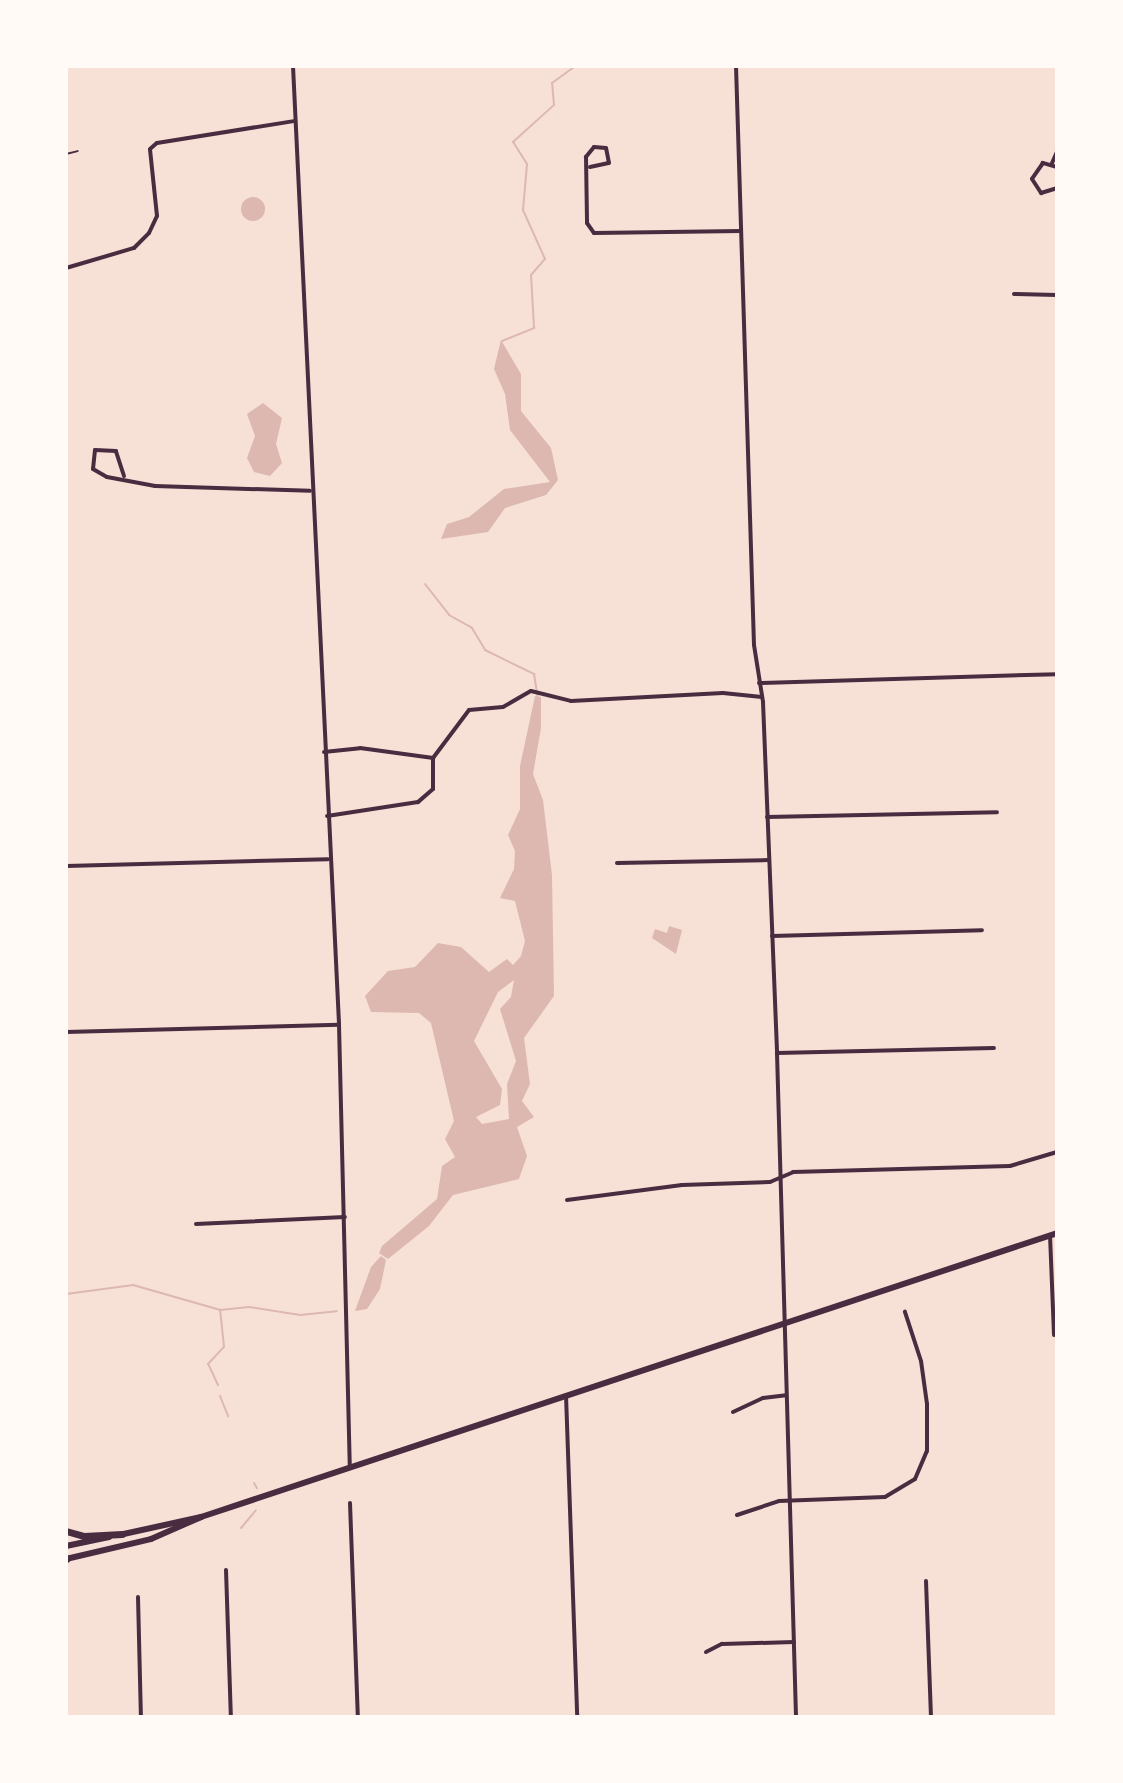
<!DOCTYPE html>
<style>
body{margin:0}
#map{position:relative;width:1123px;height:1783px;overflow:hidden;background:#f7e1d7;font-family:Commissioner,sans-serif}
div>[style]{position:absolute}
.water>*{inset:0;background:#dcb8b0}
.round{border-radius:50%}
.stream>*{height:2px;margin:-1px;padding:0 1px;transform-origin:1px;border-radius:1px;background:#dcb8b0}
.service>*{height:2px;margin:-1px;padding:0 1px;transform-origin:1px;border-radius:1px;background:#4a2c40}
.minor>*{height:4px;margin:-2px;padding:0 2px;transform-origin:2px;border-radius:2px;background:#4a2c40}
.primary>*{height:6px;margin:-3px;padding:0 3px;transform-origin:3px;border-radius:3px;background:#4a2c40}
.motorway>*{height:7px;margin:-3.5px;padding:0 3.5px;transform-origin:3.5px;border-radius:3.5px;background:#4a2c40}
span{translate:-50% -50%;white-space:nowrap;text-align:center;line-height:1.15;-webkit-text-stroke:6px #fffaf5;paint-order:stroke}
.frame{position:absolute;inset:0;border:68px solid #fffaf5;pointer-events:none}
</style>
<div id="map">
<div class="water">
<i class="round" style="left:241px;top:197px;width:24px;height:24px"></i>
<i style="clip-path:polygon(501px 340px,521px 374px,521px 411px,551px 448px,558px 480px,546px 495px,505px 508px,488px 532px,441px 539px,447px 524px,469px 517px,504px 489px,550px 482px,510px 430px,505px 394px,494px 369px)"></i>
<i style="clip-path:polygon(263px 403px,282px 418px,276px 444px,282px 463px,270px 476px,254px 472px,247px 458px,255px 436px,247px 414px)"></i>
<i style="clip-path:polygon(evenodd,535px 696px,541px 697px,541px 728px,533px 774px,543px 800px,552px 875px,554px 996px,524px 1038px,530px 1084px,522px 1101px,534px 1117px,517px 1127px,527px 1156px,519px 1179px,453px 1195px,429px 1226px,388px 1259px,379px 1253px,382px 1246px,437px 1199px,442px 1166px,455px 1157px,445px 1139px,454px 1121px,431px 1023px,419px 1013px,371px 1012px,365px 996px,388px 971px,415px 967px,438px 943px,461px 947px,489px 972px,507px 959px,513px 965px,521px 956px,525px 941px,515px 901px,500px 898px,514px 869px,515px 851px,508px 835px,520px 809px,520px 766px,535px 696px,514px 980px,511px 997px,500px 1009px,516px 1061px,507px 1084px,509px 1119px,482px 1124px,476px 1117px,500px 1105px,502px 1089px,474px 1041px,498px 992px,514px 980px)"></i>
<i style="clip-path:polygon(669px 926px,682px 930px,676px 954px,652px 938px,655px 929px,667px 933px)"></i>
<i style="clip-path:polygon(381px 1256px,386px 1260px,380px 1289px,367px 1309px,355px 1311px,371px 1267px)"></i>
</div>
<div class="stream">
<i style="left:502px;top:341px;width:35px;rotate:-22deg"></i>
<i style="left:534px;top:328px;width:53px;rotate:-93.2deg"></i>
<i style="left:531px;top:275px;width:21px;rotate:-49deg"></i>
<i style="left:545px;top:259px;width:54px;rotate:-114.2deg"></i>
<i style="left:523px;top:210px;width:46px;rotate:-85deg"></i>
<i style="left:527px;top:164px;width:26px;rotate:-122deg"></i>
<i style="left:513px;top:142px;width:55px;rotate:-42.1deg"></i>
<i style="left:554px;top:105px;width:22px;rotate:-95deg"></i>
<i style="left:552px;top:83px;width:29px;rotate:-36deg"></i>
<i style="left:425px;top:584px;width:39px;rotate:52deg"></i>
<i style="left:449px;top:615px;width:26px;rotate:29deg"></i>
<i style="left:472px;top:628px;width:26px;rotate:59deg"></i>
<i style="left:485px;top:650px;width:55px;rotate:26.1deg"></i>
<i style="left:534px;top:674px;width:24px;rotate:81deg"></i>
<i style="left:66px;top:1294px;width:68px;rotate:-7.7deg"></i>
<i style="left:133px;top:1285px;width:91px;rotate:16deg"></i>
<i style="left:220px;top:1310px;width:29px;rotate:-6deg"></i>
<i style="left:249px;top:1307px;width:52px;rotate:8.9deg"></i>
<i style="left:300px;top:1315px;width:37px;rotate:-6deg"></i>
<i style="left:218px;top:1385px;width:23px;rotate:-115deg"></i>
<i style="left:208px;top:1364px;width:23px;rotate:-47deg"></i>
<i style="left:224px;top:1347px;width:37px;rotate:-96deg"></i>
<i style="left:220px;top:1396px;width:22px;rotate:68deg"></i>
<i style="left:254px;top:1483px;width:6px;rotate:59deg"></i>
<i style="left:241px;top:1528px;width:23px;rotate:-50deg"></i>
</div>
<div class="service">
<i style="left:66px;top:154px;width:12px;rotate:-14deg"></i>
</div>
<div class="minor">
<i style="left:293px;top:66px;width:960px;rotate:87.25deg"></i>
<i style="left:339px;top:1025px;width:443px;rotate:88.6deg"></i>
<i style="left:736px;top:66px;width:579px;rotate:88.22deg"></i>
<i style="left:754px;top:645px;width:58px;rotate:81deg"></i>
<i style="left:763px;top:702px;width:351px;rotate:87.7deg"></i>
<i style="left:777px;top:1053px;width:664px;rotate:88.36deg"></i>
<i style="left:1052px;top:163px;width:12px;rotate:-66deg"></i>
<i style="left:590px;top:167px;width:19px;rotate:-12deg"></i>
<i style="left:609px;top:163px;width:15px;rotate:-101deg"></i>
<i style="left:606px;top:148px;width:12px;rotate:-175deg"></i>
<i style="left:594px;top:147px;width:13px;rotate:129deg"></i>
<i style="left:586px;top:157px;width:66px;rotate:89.1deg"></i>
<i style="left:587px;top:223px;width:12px;rotate:55deg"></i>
<i style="left:594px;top:233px;width:147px;rotate:-0.8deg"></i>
<i style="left:1057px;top:167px;width:15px;rotate:-164deg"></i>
<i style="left:1043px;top:163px;width:19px;rotate:125deg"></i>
<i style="left:1032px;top:179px;width:17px;rotate:57deg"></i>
<i style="left:1041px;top:193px;width:17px;rotate:-17deg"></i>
<i style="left:66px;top:268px;width:71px;rotate:-16.4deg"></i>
<i style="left:134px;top:248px;width:21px;rotate:-45deg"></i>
<i style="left:149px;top:233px;width:19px;rotate:-65deg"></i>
<i style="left:157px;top:216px;width:67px;rotate:-96deg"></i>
<i style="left:150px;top:149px;width:9px;rotate:-41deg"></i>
<i style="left:157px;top:143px;width:140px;rotate:-9.1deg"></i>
<i style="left:1014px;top:294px;width:43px;rotate:1.3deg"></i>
<i style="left:124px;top:476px;width:26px;rotate:-108deg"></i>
<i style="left:116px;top:451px;width:21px;rotate:-177deg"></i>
<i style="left:95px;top:450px;width:19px;rotate:96deg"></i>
<i style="left:93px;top:469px;width:16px;rotate:30deg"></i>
<i style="left:107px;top:477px;width:49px;rotate:10.6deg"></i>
<i style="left:155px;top:486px;width:155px;rotate:1.8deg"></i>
<i style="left:759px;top:683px;width:298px;rotate:-1.7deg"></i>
<i style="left:324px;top:752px;width:36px;rotate:-6deg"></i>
<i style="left:360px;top:748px;width:74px;rotate:7.8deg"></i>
<i style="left:433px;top:758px;width:31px;rotate:90deg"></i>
<i style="left:433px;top:789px;width:20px;rotate:139deg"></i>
<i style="left:418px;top:802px;width:92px;rotate:171.3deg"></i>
<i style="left:433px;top:758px;width:60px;rotate:-53.1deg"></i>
<i style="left:469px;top:710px;width:34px;rotate:-5deg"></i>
<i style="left:503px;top:707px;width:32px;rotate:-30deg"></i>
<i style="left:531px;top:691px;width:41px;rotate:14deg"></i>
<i style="left:571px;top:701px;width:152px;rotate:-3deg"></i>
<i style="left:723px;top:693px;width:39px;rotate:6deg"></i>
<i style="left:767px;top:817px;width:230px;rotate:-1.2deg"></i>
<i style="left:617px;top:863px;width:152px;rotate:-1.1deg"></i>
<i style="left:66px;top:866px;width:262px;rotate:-1.5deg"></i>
<i style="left:772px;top:936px;width:210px;rotate:-1.6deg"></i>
<i style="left:66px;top:1032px;width:273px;rotate:-1.5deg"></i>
<i style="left:777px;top:1053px;width:217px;rotate:-1.3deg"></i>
<i style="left:567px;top:1200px;width:116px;rotate:-7.4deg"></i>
<i style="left:682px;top:1185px;width:88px;rotate:-2deg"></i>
<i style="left:770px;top:1182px;width:25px;rotate:-23deg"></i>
<i style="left:793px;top:1172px;width:217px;rotate:-1.6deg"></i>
<i style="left:1010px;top:1166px;width:49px;rotate:-16.6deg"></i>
<i style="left:196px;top:1224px;width:149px;rotate:-2.7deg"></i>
<i style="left:1050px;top:1235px;width:100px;rotate:87.7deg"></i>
<i style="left:1057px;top:1335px;width:90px;rotate:90deg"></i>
<i style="left:566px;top:1395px;width:322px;rotate:88deg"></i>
<i style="left:733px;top:1412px;width:33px;rotate:-25deg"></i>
<i style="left:763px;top:1398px;width:23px;rotate:-7deg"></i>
<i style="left:350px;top:1503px;width:214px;rotate:87.9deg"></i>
<i style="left:737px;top:1515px;width:44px;rotate:-18.4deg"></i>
<i style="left:779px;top:1501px;width:106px;rotate:-2.2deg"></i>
<i style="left:885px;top:1497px;width:35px;rotate:-31deg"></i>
<i style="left:915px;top:1479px;width:30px;rotate:-67deg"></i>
<i style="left:927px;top:1451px;width:47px;rotate:-90deg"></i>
<i style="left:927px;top:1404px;width:43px;rotate:-97.9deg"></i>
<i style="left:921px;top:1361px;width:52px;rotate:-108.1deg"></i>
<i style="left:226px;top:1570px;width:147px;rotate:88.1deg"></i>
<i style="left:926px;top:1581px;width:136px;rotate:87.9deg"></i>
<i style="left:138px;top:1597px;width:120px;rotate:88.6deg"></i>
<i style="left:706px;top:1652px;width:18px;rotate:-27deg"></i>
<i style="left:722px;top:1644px;width:72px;rotate:-1.6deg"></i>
</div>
<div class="primary">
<i style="left:119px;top:1535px;width:84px;rotate:-12.4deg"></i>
<i style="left:201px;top:1517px;width:902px;rotate:-18.35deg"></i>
<i style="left:66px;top:1546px;width:44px;rotate:-11.8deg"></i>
<i style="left:66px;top:1559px;width:87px;rotate:-13.2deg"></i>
<i style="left:151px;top:1539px;width:55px;rotate:-23.7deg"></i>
</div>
<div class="motorway">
<i style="left:66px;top:1531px;width:19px;rotate:16deg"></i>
<i style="left:84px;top:1536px;width:38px;rotate:-3deg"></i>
<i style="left:66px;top:1558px;width:1px;rotate:45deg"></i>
</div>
<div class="frame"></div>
</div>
